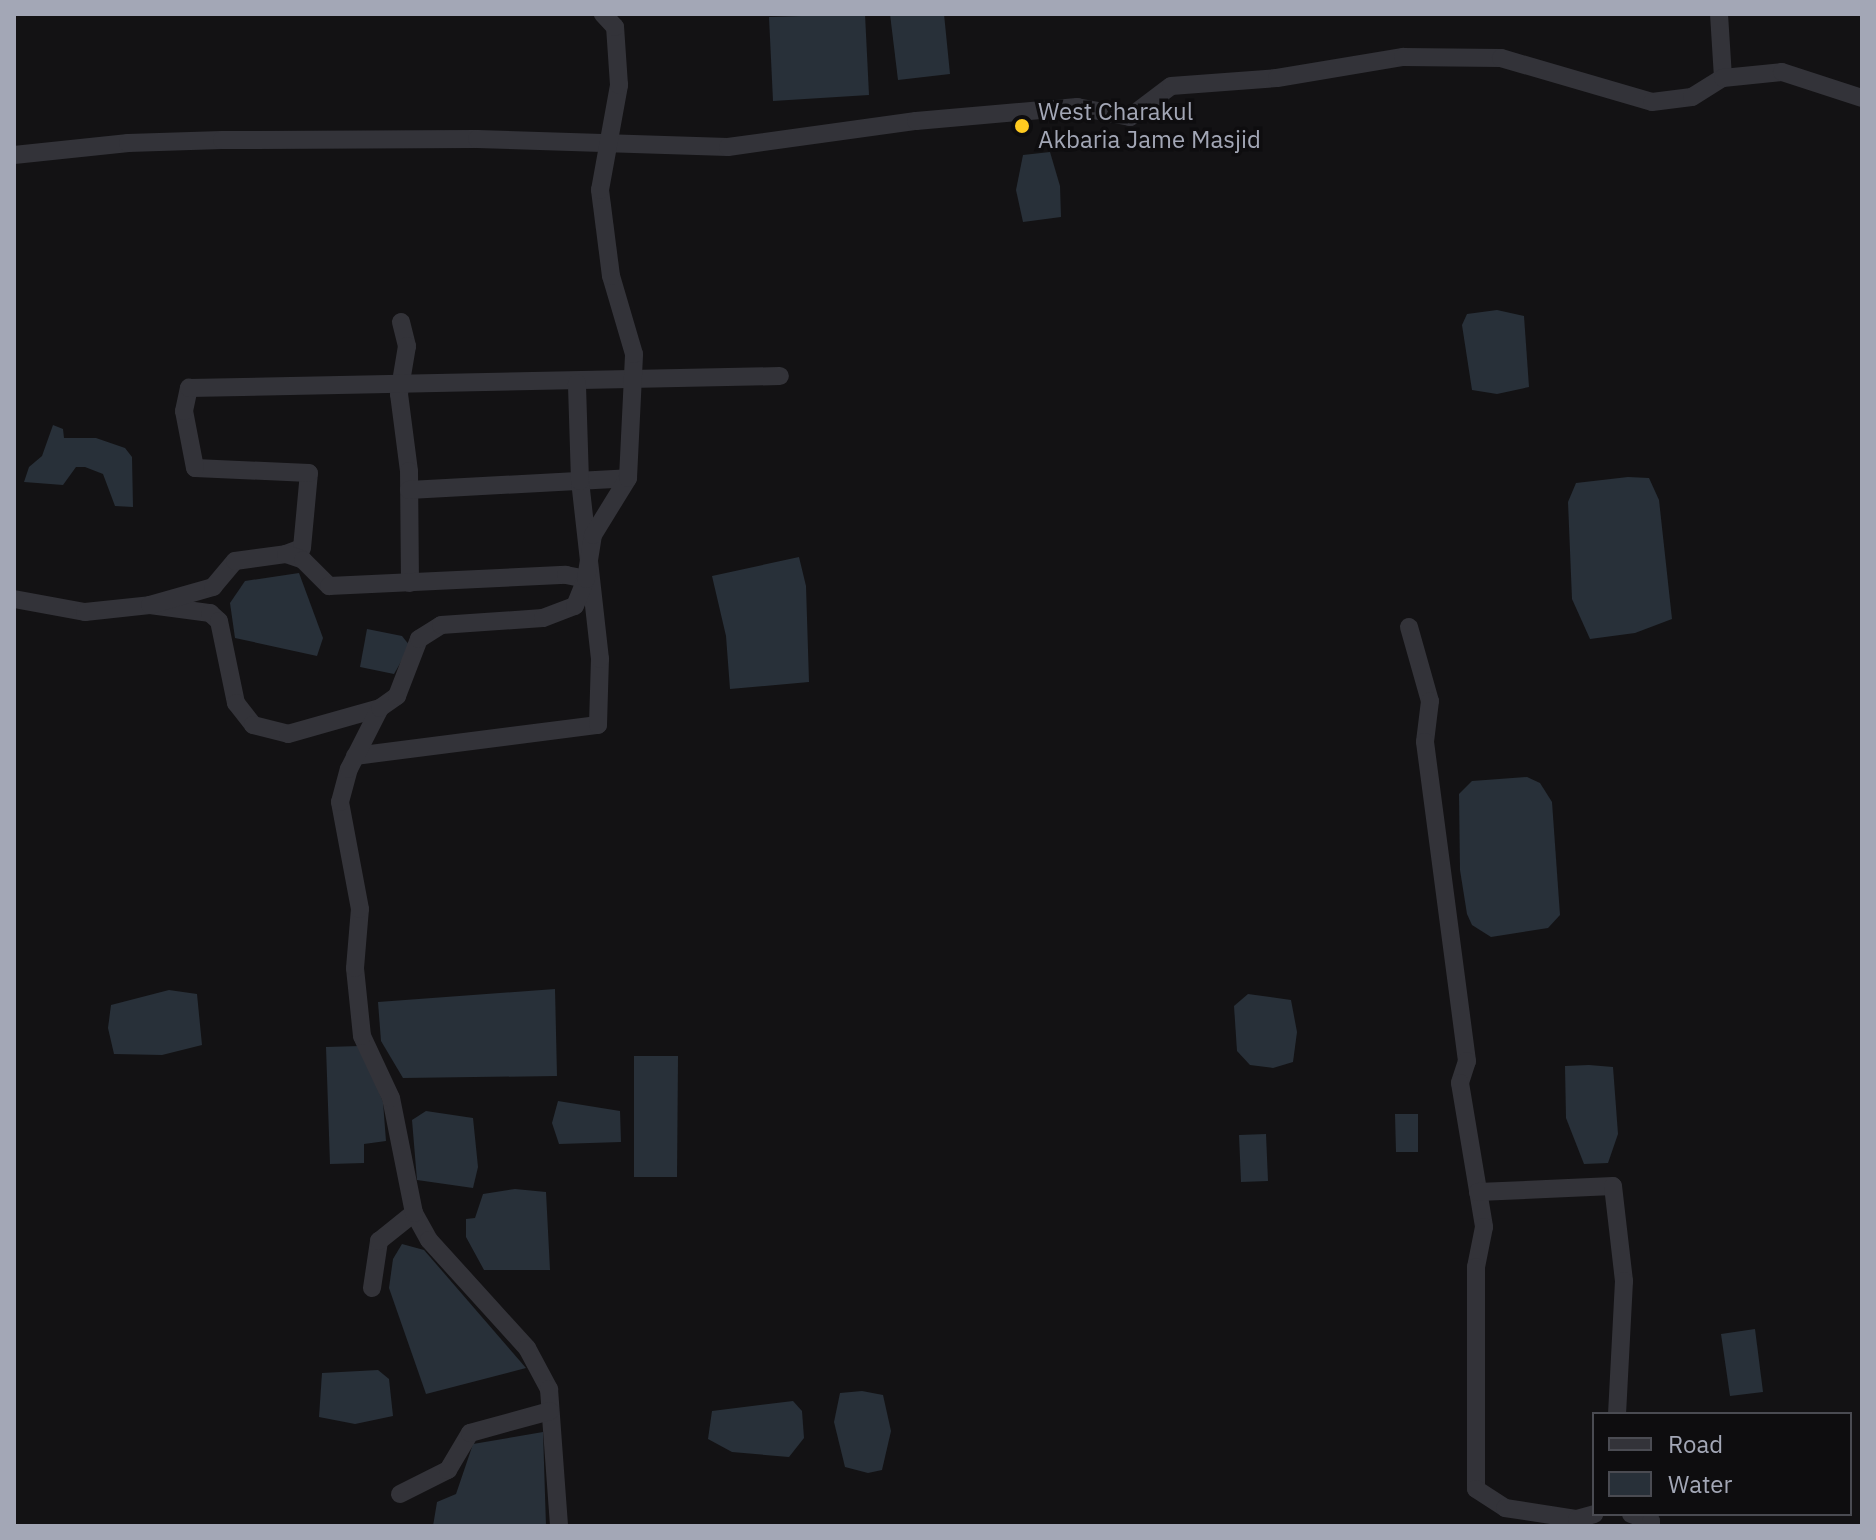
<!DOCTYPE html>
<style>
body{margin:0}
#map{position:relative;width:1876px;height:1540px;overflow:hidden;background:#131214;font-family:"IBM Plex Sans",sans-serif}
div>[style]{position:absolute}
.water>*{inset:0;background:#283039}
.minor>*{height:18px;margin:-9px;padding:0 9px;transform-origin:9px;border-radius:9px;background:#333339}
.dots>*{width:22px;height:22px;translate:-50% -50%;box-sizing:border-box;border:4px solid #0e0d0f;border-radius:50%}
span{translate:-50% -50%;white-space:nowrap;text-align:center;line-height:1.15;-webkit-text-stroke:7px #0e0d0f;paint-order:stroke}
.poi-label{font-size:24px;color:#a3a7b6}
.left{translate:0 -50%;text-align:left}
.frame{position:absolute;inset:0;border:16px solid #a3a7b6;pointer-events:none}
.legend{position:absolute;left:1592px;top:1412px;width:260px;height:104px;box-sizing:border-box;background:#0e0d0f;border:2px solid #4a4b52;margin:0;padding:10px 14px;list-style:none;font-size:24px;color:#a3a7b6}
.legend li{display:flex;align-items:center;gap:16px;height:40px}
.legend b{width:40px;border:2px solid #4a4b52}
</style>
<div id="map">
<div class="water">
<i style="clip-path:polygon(865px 14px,869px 95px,773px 101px,769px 17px)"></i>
<i style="clip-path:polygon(890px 14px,944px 14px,950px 74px,898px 80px)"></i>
<i style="clip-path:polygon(1050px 152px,1060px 186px,1061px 217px,1023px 222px,1016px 190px,1023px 155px)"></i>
<i style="clip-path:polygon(1497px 310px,1524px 316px,1529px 387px,1497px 394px,1472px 390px,1462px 325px,1467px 314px)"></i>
<i style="clip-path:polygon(53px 425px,63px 429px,64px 438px,96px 438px,125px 448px,132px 457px,133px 507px,115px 506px,103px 474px,85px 467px,76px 467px,63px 485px,24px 482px,29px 467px,42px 456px)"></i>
<i style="clip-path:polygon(1628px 477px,1649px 478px,1659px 500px,1672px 619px,1635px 633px,1590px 639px,1572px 599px,1568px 502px,1576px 483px)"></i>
<i style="clip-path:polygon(799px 557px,806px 586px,809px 682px,730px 689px,726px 636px,712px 576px)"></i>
<i style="clip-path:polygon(299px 573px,323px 638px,317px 656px,235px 638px,230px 603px,245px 581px)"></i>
<i style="clip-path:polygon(367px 629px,402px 636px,410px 646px,394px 674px,360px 667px)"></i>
<i style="clip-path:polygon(1527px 777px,1540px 783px,1552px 802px,1560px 915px,1548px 928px,1491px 937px,1472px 925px,1467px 914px,1460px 870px,1459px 794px,1472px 781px)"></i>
<i style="clip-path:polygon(555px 989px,557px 1076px,403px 1078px,381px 1041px,378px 1002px)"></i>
<i style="clip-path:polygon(169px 990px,197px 994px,202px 1045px,162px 1055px,114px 1054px,108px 1028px,111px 1005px)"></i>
<i style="clip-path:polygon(1248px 994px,1291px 1000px,1297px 1032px,1293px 1062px,1273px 1068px,1250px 1065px,1237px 1051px,1234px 1006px)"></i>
<i style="clip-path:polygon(360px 1046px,383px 1102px,386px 1141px,364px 1144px,364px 1163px,330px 1164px,326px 1047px)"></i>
<i style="clip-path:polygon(634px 1056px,678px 1056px,677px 1177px,634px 1177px)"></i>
<i style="clip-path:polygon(1589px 1065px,1613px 1067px,1618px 1134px,1608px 1163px,1584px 1164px,1566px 1118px,1565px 1066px)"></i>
<i style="clip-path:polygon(558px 1101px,620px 1111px,621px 1142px,559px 1144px,552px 1123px)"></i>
<i style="clip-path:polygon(426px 1111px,473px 1118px,478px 1167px,473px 1188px,417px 1180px,412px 1120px)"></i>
<i style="clip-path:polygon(1395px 1114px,1418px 1114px,1418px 1152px,1396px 1152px)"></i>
<i style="clip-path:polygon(1266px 1134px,1268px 1181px,1241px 1182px,1239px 1135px)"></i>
<i style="clip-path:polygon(515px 1189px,546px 1192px,550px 1270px,484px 1270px,466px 1237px,466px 1219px,475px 1218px,483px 1194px)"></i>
<i style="clip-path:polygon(402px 1244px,424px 1250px,526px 1368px,426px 1394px,389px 1288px,393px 1259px)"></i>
<i style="clip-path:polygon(1755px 1329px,1763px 1392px,1730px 1396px,1721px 1334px)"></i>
<i style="clip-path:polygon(378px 1370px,389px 1379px,393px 1416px,355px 1424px,319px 1417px,322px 1373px)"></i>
<i style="clip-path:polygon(862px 1391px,883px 1395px,891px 1431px,882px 1470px,868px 1473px,845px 1467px,834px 1422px,840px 1393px)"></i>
<i style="clip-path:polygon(793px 1401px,802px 1411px,804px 1438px,789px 1457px,732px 1452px,708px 1439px,712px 1411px)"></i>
<i style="clip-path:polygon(543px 1432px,546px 1526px,433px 1526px,437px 1502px,456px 1494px,473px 1444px)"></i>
</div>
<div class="minor">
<i style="left:1719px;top:14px;width:64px;rotate:86.4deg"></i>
<i style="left:14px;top:155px;width:115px;rotate:-6deg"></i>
<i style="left:128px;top:143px;width:94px;rotate:-1.8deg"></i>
<i style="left:222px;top:140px;width:255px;rotate:-0.2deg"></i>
<i style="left:477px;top:139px;width:251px;rotate:1.8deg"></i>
<i style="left:728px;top:147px;width:190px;rotate:-7.9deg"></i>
<i style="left:916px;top:121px;width:162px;rotate:-5deg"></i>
<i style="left:1077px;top:107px;width:54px;rotate:10.7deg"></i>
<i style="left:1130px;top:117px;width:51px;rotate:-37.1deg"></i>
<i style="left:1171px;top:86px;width:106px;rotate:-4.3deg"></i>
<i style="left:1277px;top:78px;width:128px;rotate:-9.5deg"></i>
<i style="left:1403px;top:57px;width:98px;rotate:0.6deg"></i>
<i style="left:1501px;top:58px;width:157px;rotate:16.2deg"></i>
<i style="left:1652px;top:102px;width:40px;rotate:-7.1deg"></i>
<i style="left:1692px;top:97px;width:36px;rotate:-32deg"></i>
<i style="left:1723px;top:78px;width:59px;rotate:-5.8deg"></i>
<i style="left:1782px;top:72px;width:84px;rotate:18deg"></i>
<i style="left:401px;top:322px;width:25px;rotate:76deg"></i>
<i style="left:407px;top:346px;width:49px;rotate:99.5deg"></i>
<i style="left:399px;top:394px;width:78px;rotate:82.6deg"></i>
<i style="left:409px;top:471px;width:112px;rotate:89.5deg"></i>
<i style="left:409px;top:490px;width:219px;rotate:-3.1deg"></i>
<i style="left:286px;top:554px;width:17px;rotate:-21deg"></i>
<i style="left:302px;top:548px;width:75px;rotate:-84.7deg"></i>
<i style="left:309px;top:473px;width:114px;rotate:-177.5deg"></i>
<i style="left:195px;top:468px;width:58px;rotate:-100.9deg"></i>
<i style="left:184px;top:411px;width:24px;rotate:-78deg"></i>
<i style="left:189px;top:388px;width:591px;rotate:-1.16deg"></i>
<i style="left:14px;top:599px;width:72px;rotate:10.4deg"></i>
<i style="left:85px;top:612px;width:65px;rotate:-6.1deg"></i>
<i style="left:150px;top:605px;width:61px;rotate:7.6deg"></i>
<i style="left:210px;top:613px;width:12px;rotate:42deg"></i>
<i style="left:219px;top:621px;width:84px;rotate:78.3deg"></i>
<i style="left:236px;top:703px;width:28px;rotate:52deg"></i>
<i style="left:253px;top:725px;width:36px;rotate:14deg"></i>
<i style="left:288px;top:734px;width:96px;rotate:-15.8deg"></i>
<i style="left:150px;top:605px;width:66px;rotate:-15.9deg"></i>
<i style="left:213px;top:587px;width:34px;rotate:-50deg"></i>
<i style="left:235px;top:561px;width:51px;rotate:-7.8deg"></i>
<i style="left:286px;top:554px;width:18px;rotate:19deg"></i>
<i style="left:303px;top:560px;width:37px;rotate:45deg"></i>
<i style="left:329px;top:586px;width:237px;rotate:-2.7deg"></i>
<i style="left:566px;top:575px;width:20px;rotate:11deg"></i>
<i style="left:1409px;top:627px;width:77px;rotate:74.2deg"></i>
<i style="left:1430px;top:701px;width:41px;rotate:97deg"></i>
<i style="left:1425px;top:742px;width:322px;rotate:82.5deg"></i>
<i style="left:1467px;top:1061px;width:23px;rotate:108deg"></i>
<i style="left:1460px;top:1083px;width:146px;rotate:80.5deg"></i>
<i style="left:1484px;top:1227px;width:41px;rotate:101.3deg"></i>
<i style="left:1476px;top:1267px;width:222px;rotate:90deg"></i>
<i style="left:1476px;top:1489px;width:35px;rotate:33deg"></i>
<i style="left:1505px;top:1508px;width:73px;rotate:8.7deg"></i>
<i style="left:1577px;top:1519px;width:18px;rotate:-16deg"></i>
<i style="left:355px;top:756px;width:245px;rotate:-7.3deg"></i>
<i style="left:598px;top:725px;width:66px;rotate:-88.3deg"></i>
<i style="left:600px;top:659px;width:179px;rotate:-96.4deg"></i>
<i style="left:580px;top:481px;width:98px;rotate:-91.8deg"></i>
<i style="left:1478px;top:1192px;width:135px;rotate:-2.5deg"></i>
<i style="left:1613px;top:1186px;width:96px;rotate:83.4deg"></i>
<i style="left:1624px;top:1281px;width:133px;rotate:93deg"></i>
<i style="left:414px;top:1213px;width:31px;rotate:61deg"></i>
<i style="left:429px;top:1240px;width:146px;rotate:47.8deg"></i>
<i style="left:527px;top:1348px;width:47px;rotate:61.8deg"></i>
<i style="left:549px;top:1389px;width:137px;rotate:85.8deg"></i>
<i style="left:372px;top:1288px;width:48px;rotate:-81.5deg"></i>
<i style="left:379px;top:1241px;width:45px;rotate:-38.7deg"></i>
<i style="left:414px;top:1213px;width:117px;rotate:-101.3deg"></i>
<i style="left:391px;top:1098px;width:68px;rotate:-115.1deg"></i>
<i style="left:362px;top:1036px;width:68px;rotate:-95.9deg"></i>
<i style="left:355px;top:968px;width:59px;rotate:-85.2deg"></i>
<i style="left:360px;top:909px;width:109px;rotate:-100.6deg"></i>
<i style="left:340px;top:802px;width:34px;rotate:-75deg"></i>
<i style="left:349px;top:769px;width:68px;rotate:-63.1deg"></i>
<i style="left:380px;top:708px;width:21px;rotate:-35deg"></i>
<i style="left:397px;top:696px;width:61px;rotate:-68.9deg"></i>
<i style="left:419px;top:639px;width:26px;rotate:-32deg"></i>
<i style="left:441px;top:625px;width:102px;rotate:-3.9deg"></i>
<i style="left:543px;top:618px;width:34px;rotate:-21deg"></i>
<i style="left:575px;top:606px;width:29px;rotate:-68deg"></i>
<i style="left:586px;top:579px;width:45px;rotate:-81deg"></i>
<i style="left:593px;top:535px;width:67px;rotate:-58.4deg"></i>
<i style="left:628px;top:478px;width:124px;rotate:-87.2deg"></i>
<i style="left:634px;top:354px;width:81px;rotate:-106.4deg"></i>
<i style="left:611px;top:276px;width:87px;rotate:-97.3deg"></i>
<i style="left:600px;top:190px;width:107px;rotate:-79.7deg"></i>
<i style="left:619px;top:85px;width:58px;rotate:-93.9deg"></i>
<i style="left:615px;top:27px;width:18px;rotate:-133deg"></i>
<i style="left:400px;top:1494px;width:54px;rotate:-26.6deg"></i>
<i style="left:448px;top:1470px;width:43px;rotate:-59.3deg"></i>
<i style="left:470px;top:1433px;width:83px;rotate:-15.4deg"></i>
<i style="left:1631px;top:1514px;width:21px;rotate:19deg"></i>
<i style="left:1651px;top:1521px;width:5px;rotate:90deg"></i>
</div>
<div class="dots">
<i style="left:1022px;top:126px;background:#ffca20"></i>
</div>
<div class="poi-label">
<span class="left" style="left:1038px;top:126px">West Charakul<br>Akbaria Jame Masjid</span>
</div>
<div class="frame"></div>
<ul class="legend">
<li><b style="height:10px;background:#333339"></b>Road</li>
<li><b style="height:22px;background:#283039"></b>Water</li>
</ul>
</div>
